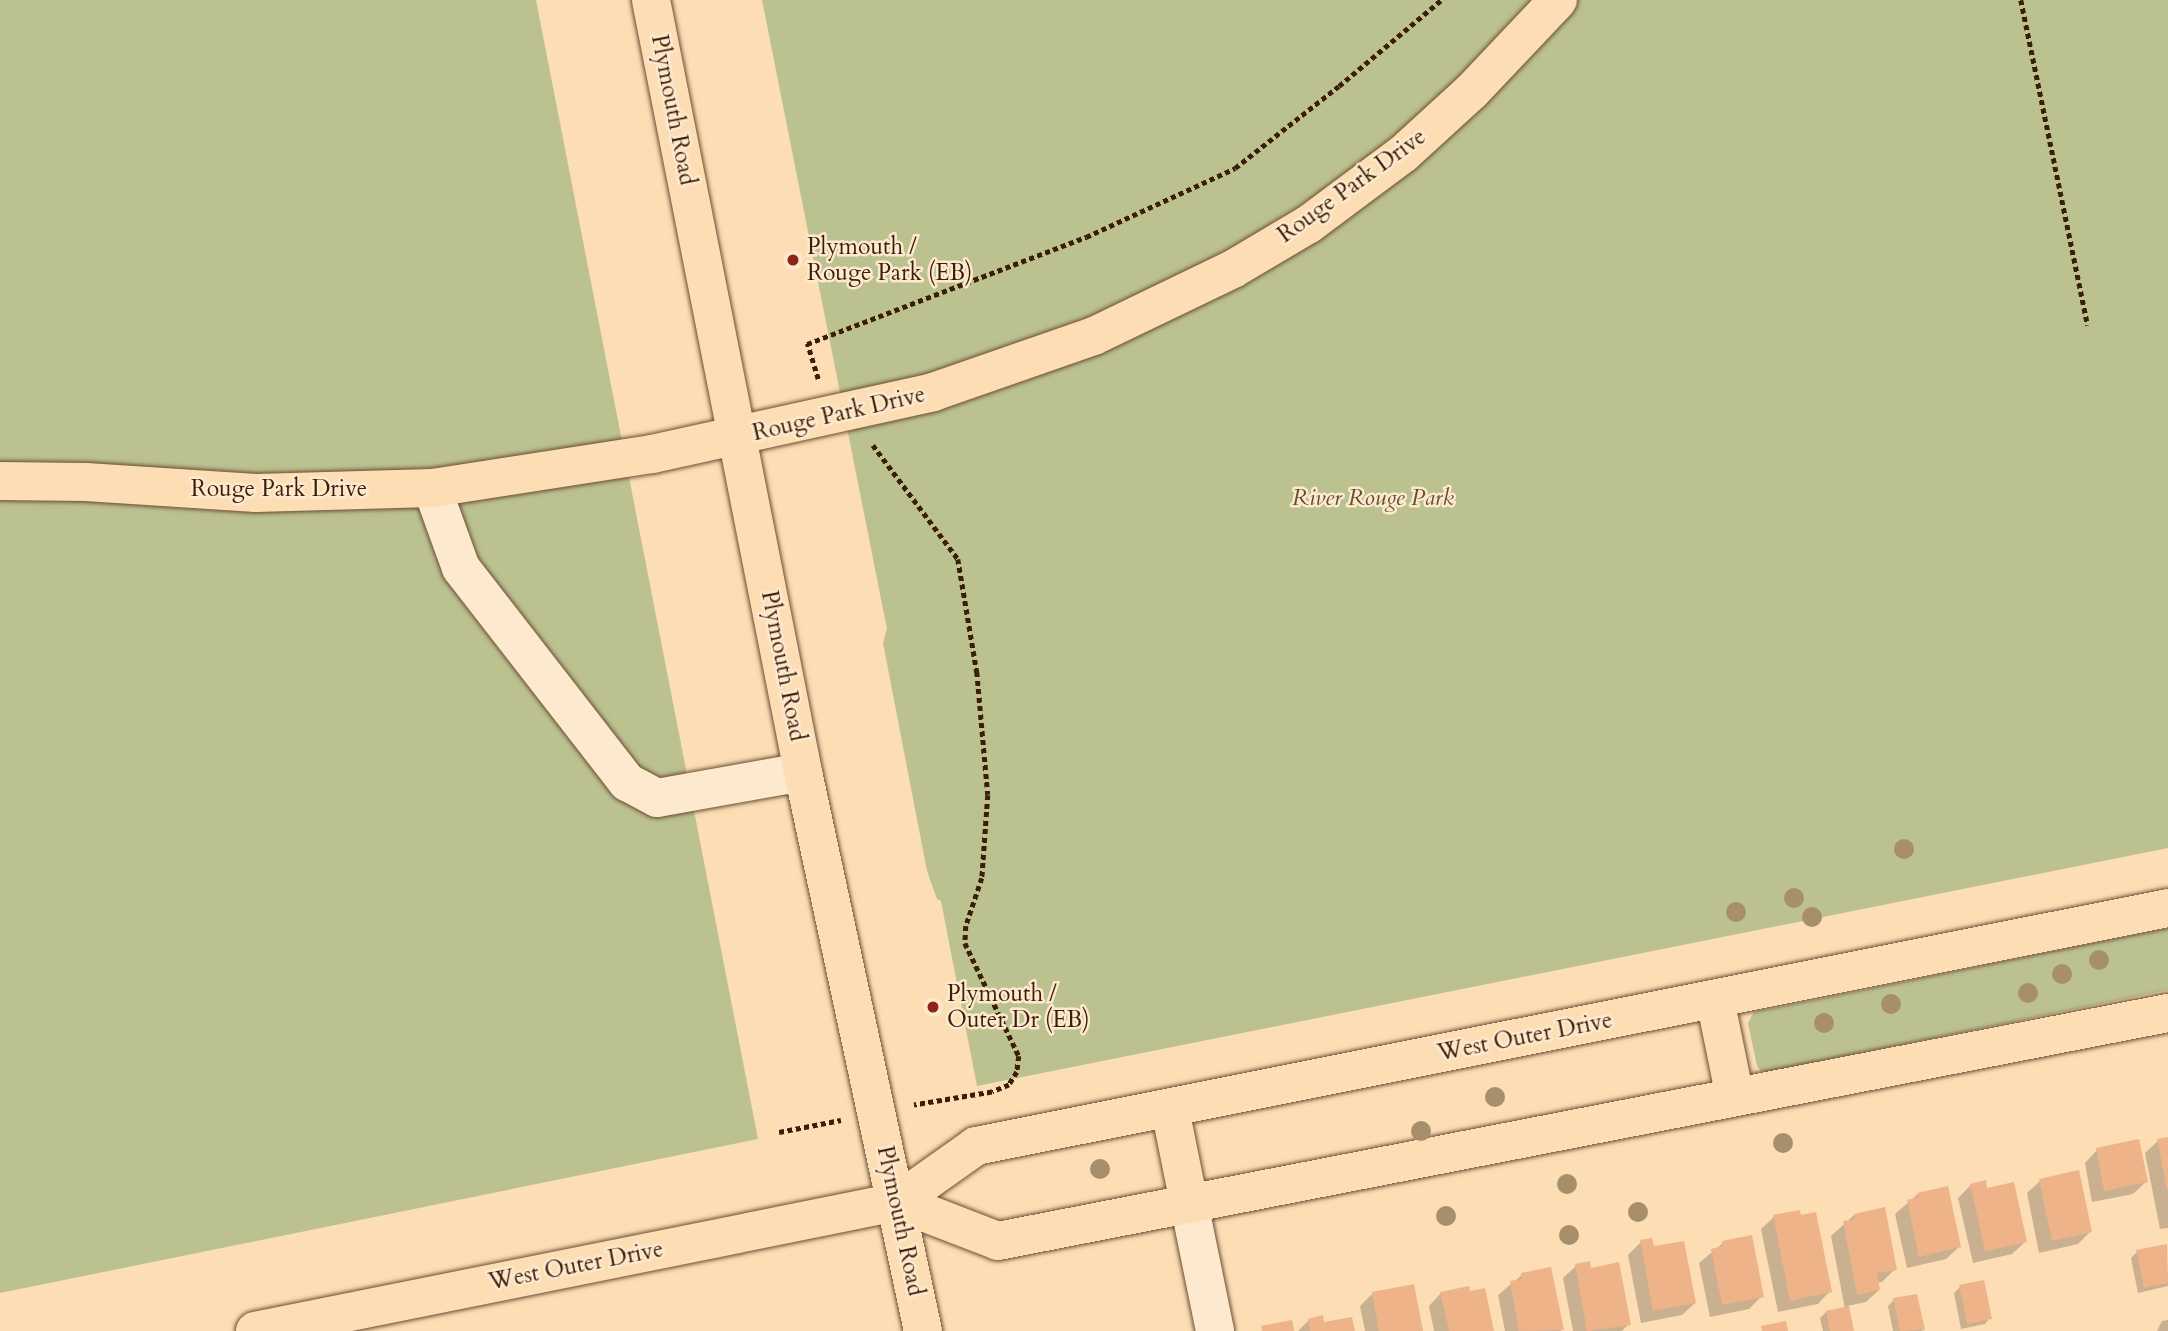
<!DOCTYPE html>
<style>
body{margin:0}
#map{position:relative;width:2168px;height:1331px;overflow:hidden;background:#fcddb4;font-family:Cardo,serif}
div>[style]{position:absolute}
.green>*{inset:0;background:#bbc290}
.shadow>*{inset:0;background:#0003}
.building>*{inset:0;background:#eeb388}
.path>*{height:4.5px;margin-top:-2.25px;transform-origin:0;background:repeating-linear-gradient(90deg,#3c1d08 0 5px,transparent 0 8.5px)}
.roads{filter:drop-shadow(0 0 2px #6c4d33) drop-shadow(0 0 2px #6c4d33)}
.minor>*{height:38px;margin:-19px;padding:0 19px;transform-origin:19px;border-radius:19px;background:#fde9ce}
.major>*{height:38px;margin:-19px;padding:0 19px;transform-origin:19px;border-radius:19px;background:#fcddb4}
.trees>*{width:20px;height:20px;margin:-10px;border-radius:50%;background:#a78f6c}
.dots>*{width:19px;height:19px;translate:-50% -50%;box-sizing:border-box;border:4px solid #fde9ce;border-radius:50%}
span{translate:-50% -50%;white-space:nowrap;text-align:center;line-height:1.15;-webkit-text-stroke:5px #fde9ce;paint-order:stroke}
.street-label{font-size:23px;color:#3c1d08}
.poi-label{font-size:23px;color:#3c1d08}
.left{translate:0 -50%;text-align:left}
.park-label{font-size:23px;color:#624f31;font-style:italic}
</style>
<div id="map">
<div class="green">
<i style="clip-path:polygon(0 0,536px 0,758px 1139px,0 1293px)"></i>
<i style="clip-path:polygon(762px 0,2168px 0,2168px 848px,977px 1086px,941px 901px,937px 899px,927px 871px,883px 643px,887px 629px)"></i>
<i style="clip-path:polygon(2168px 928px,2168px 990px,1767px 1072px,1761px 1071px,1757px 1066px,1748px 1023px,1754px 1012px)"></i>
</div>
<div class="shadow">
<i style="clip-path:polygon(2168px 1139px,2168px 1228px,2160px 1229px,2145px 1153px,2158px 1141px)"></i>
<i style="clip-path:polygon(2097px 1150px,2146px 1182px,2133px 1194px,2092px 1202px,2085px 1163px)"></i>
<i style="clip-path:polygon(2040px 1181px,2090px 1232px,2078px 1244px,2039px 1253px,2027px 1193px)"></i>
<i style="clip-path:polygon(1971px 1185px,1986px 1190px,2025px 1242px,2012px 1254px,1973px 1263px,1958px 1198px)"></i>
<i style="clip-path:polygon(1918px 1194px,1959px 1247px,1946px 1259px,1907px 1268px,1895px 1214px)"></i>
<i style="clip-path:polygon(1854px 1215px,1895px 1269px,1882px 1282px,1877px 1283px,1879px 1290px,1866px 1302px,1847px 1306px,1853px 1331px,1823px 1331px,1820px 1318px,1826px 1312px,1845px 1309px,1831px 1236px)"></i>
<i style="clip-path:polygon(1774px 1217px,1830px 1291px,1818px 1304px,1778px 1312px,1761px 1229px)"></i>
<i style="clip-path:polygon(1641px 1242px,1652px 1248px,1695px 1303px,1682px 1315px,1641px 1323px,1628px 1255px)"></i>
<i style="clip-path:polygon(1723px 1243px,1762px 1296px,1749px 1309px,1710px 1317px,1699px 1263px)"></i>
<i style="clip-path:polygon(2166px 1247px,2168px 1286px,2138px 1293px,2131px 1258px,2137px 1252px)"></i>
<i style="clip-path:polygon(1576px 1266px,1590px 1270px,1629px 1324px,1622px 1331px,1573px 1331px,1563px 1278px)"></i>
<i style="clip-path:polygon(1522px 1275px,1562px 1330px,1560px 1331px,1505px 1331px,1498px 1295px)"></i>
<i style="clip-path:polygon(1960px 1287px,1990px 1318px,1985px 1324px,1961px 1329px,1954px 1293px)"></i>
<i style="clip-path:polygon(1373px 1293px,1421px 1331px,1365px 1331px,1360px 1306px)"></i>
<i style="clip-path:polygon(1441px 1293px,1492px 1331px,1434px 1331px,1429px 1306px)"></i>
<i style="clip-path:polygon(1894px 1300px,1923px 1330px,1922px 1331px,1893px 1331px,1888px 1306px)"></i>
<i style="clip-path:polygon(1309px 1320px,1323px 1324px,1353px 1331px,1298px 1331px)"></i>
<i style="clip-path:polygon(2168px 1320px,2168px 1331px,2157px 1331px,2162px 1321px)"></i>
</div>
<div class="building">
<i style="clip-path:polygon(2168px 1137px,2168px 1190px,2167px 1190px,2157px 1139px)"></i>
<i style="clip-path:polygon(2139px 1139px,2148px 1182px,2104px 1191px,2096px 1148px)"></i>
<i style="clip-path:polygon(2079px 1170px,2092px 1232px,2052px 1241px,2039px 1179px)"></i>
<i style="clip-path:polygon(1986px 1180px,1987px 1188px,2014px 1182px,2027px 1242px,1985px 1251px,1970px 1184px)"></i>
<i style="clip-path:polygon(1948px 1186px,1961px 1247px,1919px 1257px,1907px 1200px,1919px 1197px,1917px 1193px)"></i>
<i style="clip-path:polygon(1885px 1207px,1897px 1270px,1877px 1273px,1880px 1290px,1857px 1295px,1843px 1221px,1855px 1219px,1854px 1214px)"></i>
<i style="clip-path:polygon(1800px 1210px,1801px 1215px,1816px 1212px,1832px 1292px,1790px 1301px,1773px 1215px)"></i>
<i style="clip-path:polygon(1752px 1235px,1764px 1297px,1722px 1305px,1711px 1249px,1723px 1246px,1722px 1241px)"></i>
<i style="clip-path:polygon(1652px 1238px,1654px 1246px,1684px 1241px,1696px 1303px,1653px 1311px,1640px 1240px)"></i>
<i style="clip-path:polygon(2167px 1244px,2168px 1283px,2144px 1288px,2136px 1250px)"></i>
<i style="clip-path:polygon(1590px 1261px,1591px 1268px,1619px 1262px,1631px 1325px,1587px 1331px,1575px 1264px)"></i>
<i style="clip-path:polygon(1551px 1267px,1564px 1330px,1519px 1331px,1510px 1281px,1522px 1279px,1521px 1273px)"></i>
<i style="clip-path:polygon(1984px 1280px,1992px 1319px,1967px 1324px,1959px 1285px)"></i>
<i style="clip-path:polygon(1414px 1284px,1423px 1331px,1379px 1331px,1372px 1292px)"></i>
<i style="clip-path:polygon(1469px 1286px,1470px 1291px,1485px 1288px,1494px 1331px,1449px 1331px,1440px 1292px)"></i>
<i style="clip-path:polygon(1917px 1294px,1925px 1330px,1900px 1331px,1893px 1298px)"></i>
<i style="clip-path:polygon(1849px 1306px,1854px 1331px,1830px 1331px,1826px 1311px)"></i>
<i style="clip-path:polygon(1323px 1315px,1324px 1322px,1352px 1317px,1355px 1331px,1310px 1331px,1308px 1319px)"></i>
<i style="clip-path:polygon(1292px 1320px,1294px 1331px,1262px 1331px,1261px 1326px)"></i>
<i style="clip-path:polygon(1786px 1321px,1788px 1331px,1762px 1331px,1761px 1326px)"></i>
</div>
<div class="path">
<i style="left:2021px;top:0;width:332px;rotate:78.4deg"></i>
<i style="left:818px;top:379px;width:37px;rotate:-107deg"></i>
<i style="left:807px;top:344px;width:299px;rotate:-21deg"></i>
<i style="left:1086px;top:237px;width:164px;rotate:-24.8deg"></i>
<i style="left:1235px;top:168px;width:132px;rotate:-38.3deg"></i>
<i style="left:1339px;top:86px;width:133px;rotate:-40.1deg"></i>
<i style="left:873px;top:445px;width:142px;rotate:53.3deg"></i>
<i style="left:958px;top:559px;width:115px;rotate:80.5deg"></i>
<i style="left:977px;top:672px;width:123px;rotate:84.9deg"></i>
<i style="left:988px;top:795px;width:83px;rotate:94.1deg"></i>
<i style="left:982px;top:878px;width:51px;rotate:108.4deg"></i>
<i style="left:966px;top:926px;width:17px;rotate:93deg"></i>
<i style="left:965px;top:943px;width:125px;rotate:64.5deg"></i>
<i style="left:1019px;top:1056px;width:16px;rotate:97deg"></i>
<i style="left:1017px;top:1072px;width:15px;rotate:122deg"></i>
<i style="left:1009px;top:1085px;width:18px;rotate:158deg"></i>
<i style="left:992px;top:1092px;width:79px;rotate:170.5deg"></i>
<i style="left:779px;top:1132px;width:63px;rotate:-11deg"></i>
</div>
<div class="roads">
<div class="minor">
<i style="left:432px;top:488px;width:85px;rotate:70.1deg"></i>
<i style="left:461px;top:568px;width:271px;rotate:52.2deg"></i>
<i style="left:627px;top:782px;width:34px;rotate:28deg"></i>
<i style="left:657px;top:798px;width:148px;rotate:-10.1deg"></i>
<i style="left:1189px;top:1203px;width:131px;rotate:78.5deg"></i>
</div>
<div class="major">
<i style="left:651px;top:0;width:787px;rotate:78.86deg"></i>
<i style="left:803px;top:772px;width:572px;rotate:77.88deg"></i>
<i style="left:0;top:481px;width:86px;rotate:0.7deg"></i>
<i style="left:86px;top:482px;width:170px;rotate:3.7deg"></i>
<i style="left:256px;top:493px;width:176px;rotate:-1.6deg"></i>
<i style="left:432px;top:488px;width:223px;rotate:-8.8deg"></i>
<i style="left:652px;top:454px;width:288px;rotate:-12.4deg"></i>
<i style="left:933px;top:392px;width:170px;rotate:-19.2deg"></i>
<i style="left:1094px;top:336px;width:154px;rotate:-25.7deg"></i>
<i style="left:1233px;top:269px;width:88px;rotate:-30.6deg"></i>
<i style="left:1309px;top:224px;width:117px;rotate:-36.7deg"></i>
<i style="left:1403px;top:154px;width:93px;rotate:-42.4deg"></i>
<i style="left:1472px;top:91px;width:125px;rotate:-46.6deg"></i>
<i style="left:1715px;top:999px;width:100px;rotate:78.5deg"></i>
<i style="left:1170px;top:1109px;width:96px;rotate:78.6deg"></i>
<i style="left:897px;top:1202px;width:108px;rotate:21.1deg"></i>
<i style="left:998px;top:1241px;width:1192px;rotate:-11.03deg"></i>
<i style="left:255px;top:1331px;width:655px;rotate:-11.36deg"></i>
<i style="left:897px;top:1202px;width:97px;rotate:-35.3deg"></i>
<i style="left:976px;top:1146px;width:1216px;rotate:-11.29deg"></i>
</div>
</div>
<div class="trees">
<i style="left:1904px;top:849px"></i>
<i style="left:1794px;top:898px"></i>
<i style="left:1736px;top:912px"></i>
<i style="left:1812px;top:917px"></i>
<i style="left:2099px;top:960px"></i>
<i style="left:2062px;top:974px"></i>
<i style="left:2028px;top:993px"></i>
<i style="left:1891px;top:1004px"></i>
<i style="left:1824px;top:1023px"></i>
<i style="left:1495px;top:1097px"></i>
<i style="left:1421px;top:1131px"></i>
<i style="left:1783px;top:1143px"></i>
<i style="left:1100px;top:1169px"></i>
<i style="left:1567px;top:1184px"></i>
<i style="left:1638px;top:1212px"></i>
<i style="left:1446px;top:1216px"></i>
<i style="left:1569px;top:1235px"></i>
</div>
<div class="dots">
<i style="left:793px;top:260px;background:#8f2418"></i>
<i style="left:933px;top:1007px;background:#8f2418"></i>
</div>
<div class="street-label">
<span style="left:673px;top:110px;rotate:79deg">Plymouth Road</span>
<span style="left:1352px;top:186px;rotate:-36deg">Rouge Park Drive</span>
<span style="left:839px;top:414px;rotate:-13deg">Rouge Park Drive</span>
<span style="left:279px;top:489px">Rouge Park Drive</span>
<span style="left:783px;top:666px;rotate:79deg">Plymouth Road</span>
<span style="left:1525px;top:1037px;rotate:-11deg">West Outer Drive</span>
<span style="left:900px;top:1221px;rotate:78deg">Plymouth Road</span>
<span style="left:576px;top:1266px;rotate:-11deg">West Outer Drive</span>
</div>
<div class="poi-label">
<span class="left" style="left:807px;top:260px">Plymouth /<br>Rouge Park (EB)</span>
<span class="left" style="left:947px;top:1007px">Plymouth /<br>Outer Dr (EB)</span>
</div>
<div class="park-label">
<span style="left:1373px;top:498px">River Rouge Park</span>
</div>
</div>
